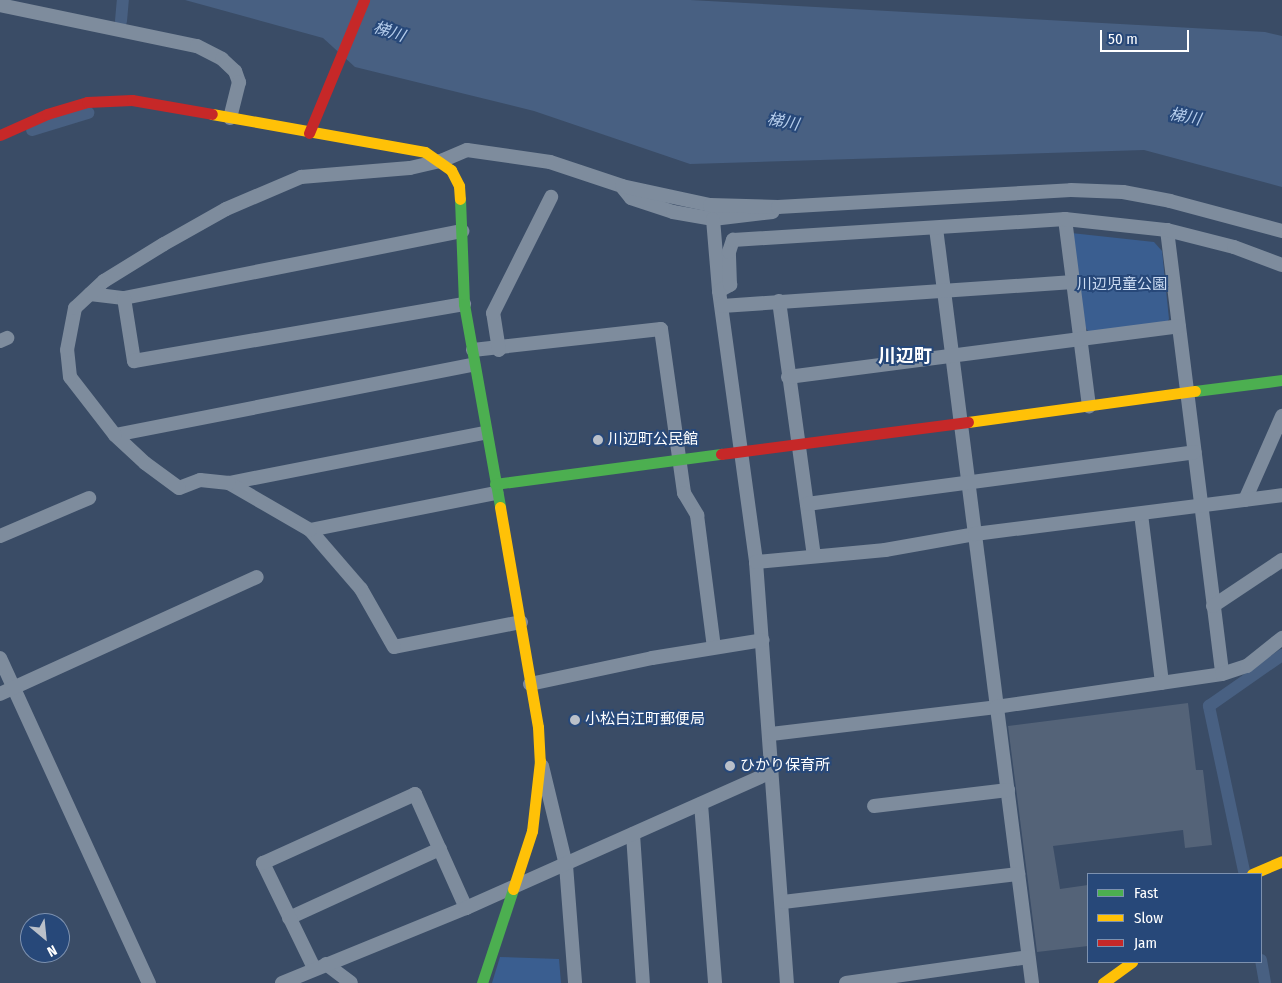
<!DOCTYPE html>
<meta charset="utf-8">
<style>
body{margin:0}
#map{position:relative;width:1282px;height:983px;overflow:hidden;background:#3a4c66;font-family:"Fira Sans Condensed","Noto Sans JP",sans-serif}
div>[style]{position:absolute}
.green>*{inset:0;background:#3a5e90}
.water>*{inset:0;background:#486082}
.canal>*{height:12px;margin:-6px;padding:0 6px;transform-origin:6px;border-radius:6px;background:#486082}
.building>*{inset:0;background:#546378}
.street>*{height:14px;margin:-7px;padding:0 7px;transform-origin:7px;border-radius:7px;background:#7e8c9d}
.fast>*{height:11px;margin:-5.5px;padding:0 5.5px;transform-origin:5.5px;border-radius:5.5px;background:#4caf50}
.slow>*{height:11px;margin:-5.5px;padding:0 5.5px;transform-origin:5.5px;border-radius:5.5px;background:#ffc107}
.jam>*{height:11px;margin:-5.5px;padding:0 5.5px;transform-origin:5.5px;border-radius:5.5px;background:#c62828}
.dots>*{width:14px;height:14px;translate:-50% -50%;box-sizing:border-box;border:2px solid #274879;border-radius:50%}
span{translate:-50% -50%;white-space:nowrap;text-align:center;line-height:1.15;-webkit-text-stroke:4px #274879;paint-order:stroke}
.park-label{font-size:15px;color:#ccdcf3}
.poi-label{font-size:15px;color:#fff}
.left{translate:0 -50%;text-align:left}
.water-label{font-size:16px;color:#b4cceb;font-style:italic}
.quarter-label{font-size:18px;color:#fff;font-weight:700}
.legend{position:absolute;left:1087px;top:873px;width:175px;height:90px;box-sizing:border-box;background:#274879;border:1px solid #7d91af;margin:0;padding:6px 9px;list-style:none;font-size:15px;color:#fff}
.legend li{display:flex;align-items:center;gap:10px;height:25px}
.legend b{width:25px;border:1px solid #7d91af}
.north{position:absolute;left:20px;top:913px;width:50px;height:50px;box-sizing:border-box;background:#274879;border:1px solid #7d91af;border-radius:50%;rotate:152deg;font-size:14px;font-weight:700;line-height:20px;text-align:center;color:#fff}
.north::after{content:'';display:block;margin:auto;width:18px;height:22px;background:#bac0c9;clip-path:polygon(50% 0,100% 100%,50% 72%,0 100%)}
.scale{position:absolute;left:1100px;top:30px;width:89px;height:22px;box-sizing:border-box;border:2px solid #fff;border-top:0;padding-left:6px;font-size:15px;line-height:18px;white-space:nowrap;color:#fff;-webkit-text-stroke:4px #274879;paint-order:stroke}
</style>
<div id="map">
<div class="green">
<i style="clip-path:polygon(1071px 233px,1154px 242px,1162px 251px,1169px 319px,1165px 325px,1090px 334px,1083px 324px)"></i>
<i style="clip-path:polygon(500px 957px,559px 959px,561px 983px,492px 983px)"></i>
</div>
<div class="water">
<i style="clip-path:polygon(185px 0,690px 0,1265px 32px,1282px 36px,1282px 187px,1144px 150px,690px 164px,534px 111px,355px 67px,323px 38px)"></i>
</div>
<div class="canal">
<i style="left:121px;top:21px;width:21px;rotate:-85deg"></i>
<i style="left:32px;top:130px;width:59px;rotate:-16.9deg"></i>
<i style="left:1244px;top:871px;width:169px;rotate:-102deg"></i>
<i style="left:1209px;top:706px;width:89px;rotate:-34.9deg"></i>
<i style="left:1261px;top:960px;width:23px;rotate:80deg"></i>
</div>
<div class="building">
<i style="clip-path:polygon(1188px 703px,1196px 770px,1203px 770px,1212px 845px,1185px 848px,1183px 830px,1053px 846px,1060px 889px,1088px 885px,1088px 946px,1037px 952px,1008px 726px)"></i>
</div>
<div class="street">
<i style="left:0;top:5px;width:201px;rotate:11.8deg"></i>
<i style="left:197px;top:46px;width:28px;rotate:27deg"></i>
<i style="left:222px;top:59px;width:18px;rotate:43deg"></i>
<i style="left:235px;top:71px;width:12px;rotate:70deg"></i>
<i style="left:239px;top:82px;width:37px;rotate:104deg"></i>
<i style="left:623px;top:188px;width:13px;rotate:51deg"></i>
<i style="left:631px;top:198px;width:44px;rotate:18.4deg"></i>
<i style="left:673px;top:212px;width:41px;rotate:9.9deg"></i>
<i style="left:713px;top:219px;width:60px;rotate:-6.7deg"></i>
<i style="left:713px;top:219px;width:72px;rotate:85.2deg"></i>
<i style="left:719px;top:291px;width:274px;rotate:82.2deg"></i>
<i style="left:756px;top:562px;width:422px;rotate:85.8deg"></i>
<i style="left:1065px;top:219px;width:189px;rotate:82.7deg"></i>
<i style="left:936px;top:228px;width:761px;rotate:82.75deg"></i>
<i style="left:1167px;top:230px;width:447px;rotate:82.9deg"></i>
<i style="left:719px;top:291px;width:13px;rotate:-29deg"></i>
<i style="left:730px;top:285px;width:33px;rotate:-92deg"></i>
<i style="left:729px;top:252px;width:13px;rotate:-72deg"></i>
<i style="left:733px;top:240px;width:333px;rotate:-3.6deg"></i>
<i style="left:1065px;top:219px;width:103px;rotate:6.2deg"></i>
<i style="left:1167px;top:230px;width:69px;rotate:14.2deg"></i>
<i style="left:1234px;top:247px;width:51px;rotate:20.6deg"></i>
<i style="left:90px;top:294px;width:34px;rotate:7deg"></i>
<i style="left:124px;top:298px;width:345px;rotate:-11.2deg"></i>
<i style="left:124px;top:298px;width:64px;rotate:81deg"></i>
<i style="left:134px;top:361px;width:335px;rotate:-9.8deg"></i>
<i style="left:779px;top:301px;width:256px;rotate:82.2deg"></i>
<i style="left:722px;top:306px;width:352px;rotate:-3.9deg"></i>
<i style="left:0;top:341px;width:8px;rotate:-23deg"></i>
<i style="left:473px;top:350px;width:189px;rotate:-6.4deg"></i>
<i style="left:661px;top:329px;width:166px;rotate:82deg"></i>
<i style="left:684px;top:493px;width:26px;rotate:59deg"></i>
<i style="left:697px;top:515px;width:133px;rotate:82.7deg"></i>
<i style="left:499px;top:350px;width:37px;rotate:-99deg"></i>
<i style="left:493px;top:313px;width:130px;rotate:-63.4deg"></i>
<i style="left:788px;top:377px;width:394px;rotate:-7.4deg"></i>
<i style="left:115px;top:435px;width:365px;rotate:-11.1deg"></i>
<i style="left:229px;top:483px;width:261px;rotate:-11.1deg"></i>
<i style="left:1245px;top:500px;width:92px;rotate:-66.2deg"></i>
<i style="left:807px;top:504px;width:391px;rotate:-7.6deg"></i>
<i style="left:1141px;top:514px;width:170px;rotate:82.9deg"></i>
<i style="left:310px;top:530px;width:190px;rotate:-11.3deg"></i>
<i style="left:0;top:536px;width:97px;rotate:-23.1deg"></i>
<i style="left:756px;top:562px;width:130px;rotate:-5.3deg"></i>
<i style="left:885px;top:550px;width:91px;rotate:-10.1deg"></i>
<i style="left:975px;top:534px;width:309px;rotate:-7.2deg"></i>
<i style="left:1213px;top:606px;width:83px;rotate:-33.7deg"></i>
<i style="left:521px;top:622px;width:129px;rotate:168.9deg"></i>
<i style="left:394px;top:647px;width:67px;rotate:-119.6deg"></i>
<i style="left:361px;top:589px;width:78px;rotate:-130.8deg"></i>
<i style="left:310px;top:530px;width:94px;rotate:-149.9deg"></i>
<i style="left:229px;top:483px;width:29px;rotate:-174deg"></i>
<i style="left:200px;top:480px;width:22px;rotate:159deg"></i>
<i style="left:179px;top:488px;width:42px;rotate:-143.7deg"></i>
<i style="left:145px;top:463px;width:41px;rotate:-137deg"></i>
<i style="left:115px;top:435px;width:73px;rotate:-127.8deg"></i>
<i style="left:70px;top:377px;width:27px;rotate:-96deg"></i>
<i style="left:67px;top:350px;width:43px;rotate:-79.2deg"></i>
<i style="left:75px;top:308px;width:40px;rotate:-43deg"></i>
<i style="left:104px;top:281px;width:70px;rotate:-31.7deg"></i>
<i style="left:164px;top:244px;width:71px;rotate:-29.4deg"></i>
<i style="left:226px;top:209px;width:82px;rotate:-23.1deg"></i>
<i style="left:301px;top:177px;width:109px;rotate:-4.7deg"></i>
<i style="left:410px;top:168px;width:32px;rotate:-13deg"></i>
<i style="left:441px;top:161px;width:28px;rotate:-23deg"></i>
<i style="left:467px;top:150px;width:84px;rotate:8.2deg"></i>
<i style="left:550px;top:162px;width:76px;rotate:18.4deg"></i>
<i style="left:622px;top:186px;width:90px;rotate:12.2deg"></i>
<i style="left:710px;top:205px;width:68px;rotate:1.7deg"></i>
<i style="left:778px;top:207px;width:293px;rotate:-3.3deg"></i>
<i style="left:1071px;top:190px;width:52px;rotate:2.2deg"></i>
<i style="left:1123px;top:192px;width:48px;rotate:10.8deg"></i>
<i style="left:1170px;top:201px;width:116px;rotate:15deg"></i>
<i style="left:0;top:658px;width:358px;rotate:65.4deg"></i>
<i style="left:530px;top:684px;width:125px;rotate:-12deg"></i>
<i style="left:652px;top:658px;width:112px;rotate:-9.2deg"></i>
<i style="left:0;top:694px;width:282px;rotate:-24.5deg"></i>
<i style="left:771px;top:734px;width:227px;rotate:-6.8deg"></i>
<i style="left:996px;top:707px;width:228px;rotate:-8.3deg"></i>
<i style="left:1222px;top:674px;width:26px;rotate:-18deg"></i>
<i style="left:1247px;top:666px;width:45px;rotate:-38.7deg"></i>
<i style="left:542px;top:766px;width:102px;rotate:76.4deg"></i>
<i style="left:566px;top:865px;width:118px;rotate:85.6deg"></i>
<i style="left:701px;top:804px;width:180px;rotate:85.5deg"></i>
<i style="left:874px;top:806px;width:135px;rotate:-6.8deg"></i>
<i style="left:633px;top:834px;width:149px;rotate:86.2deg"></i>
<i style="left:783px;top:902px;width:237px;rotate:-6.8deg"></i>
<i style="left:289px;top:918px;width:166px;rotate:-24.6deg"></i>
<i style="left:326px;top:964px;width:31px;rotate:37deg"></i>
<i style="left:314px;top:968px;width:117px;rotate:-115.9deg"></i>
<i style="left:263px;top:863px;width:167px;rotate:-24.4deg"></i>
<i style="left:415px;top:794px;width:125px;rotate:65.9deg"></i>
<i style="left:282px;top:983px;width:199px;rotate:-22.2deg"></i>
<i style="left:466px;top:908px;width:334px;rotate:-24deg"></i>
<i style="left:846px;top:983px;width:184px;rotate:-8.1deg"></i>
</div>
<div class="fast">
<i style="left:460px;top:199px;width:105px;rotate:87.8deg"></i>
<i style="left:464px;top:304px;width:206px;rotate:79.9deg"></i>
<i style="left:1195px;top:391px;width:88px;rotate:-7.2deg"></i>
<i style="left:495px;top:484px;width:228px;rotate:-7.6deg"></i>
<i style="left:482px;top:983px;width:99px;rotate:-71.7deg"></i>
</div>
<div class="slow">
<i style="left:212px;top:114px;width:216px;rotate:10.1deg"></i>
<i style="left:425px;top:152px;width:32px;rotate:35deg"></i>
<i style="left:451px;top:170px;width:18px;rotate:63deg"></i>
<i style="left:459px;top:186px;width:13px;rotate:86deg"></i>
<i style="left:968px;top:422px;width:229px;rotate:-7.8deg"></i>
<i style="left:500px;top:507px;width:223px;rotate:80.2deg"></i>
<i style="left:538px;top:727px;width:34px;rotate:87deg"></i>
<i style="left:540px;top:761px;width:70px;rotate:96.5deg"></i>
<i style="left:532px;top:831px;width:61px;rotate:108.1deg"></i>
<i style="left:1252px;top:874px;width:33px;rotate:-23deg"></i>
<i style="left:1103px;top:983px;width:36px;rotate:-36deg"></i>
</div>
<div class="jam">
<i style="left:309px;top:133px;width:144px;rotate:-67.5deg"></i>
<i style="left:0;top:135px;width:51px;rotate:-24.1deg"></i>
<i style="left:47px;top:114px;width:42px;rotate:-16.7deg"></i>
<i style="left:87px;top:102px;width:45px;rotate:-2.5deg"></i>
<i style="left:132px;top:100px;width:81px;rotate:9.9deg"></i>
<i style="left:721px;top:454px;width:249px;rotate:-7.4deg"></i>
</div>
<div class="dots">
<i style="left:598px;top:440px;background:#bac0c9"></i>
<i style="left:575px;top:720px;background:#bac0c9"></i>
<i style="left:730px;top:766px;background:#bac0c9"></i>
</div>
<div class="park-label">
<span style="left:1122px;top:285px">川辺児童公園</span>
</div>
<div class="poi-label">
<span class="left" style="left:608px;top:440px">川辺町公民館</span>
<span class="left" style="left:585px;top:720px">小松白江町郵便局</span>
<span class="left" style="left:740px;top:766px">ひかり保育所</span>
</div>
<div class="water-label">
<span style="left:389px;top:32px;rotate:18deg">梯川</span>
<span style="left:1185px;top:117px;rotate:11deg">梯川</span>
<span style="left:783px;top:122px;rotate:11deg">梯川</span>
</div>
<div class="quarter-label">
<span style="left:905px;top:356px">川辺町</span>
</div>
<ul class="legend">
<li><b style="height:6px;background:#4caf50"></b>Fast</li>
<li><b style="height:6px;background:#ffc107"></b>Slow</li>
<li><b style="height:6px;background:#c62828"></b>Jam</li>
</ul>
<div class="north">N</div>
<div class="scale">50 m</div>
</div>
